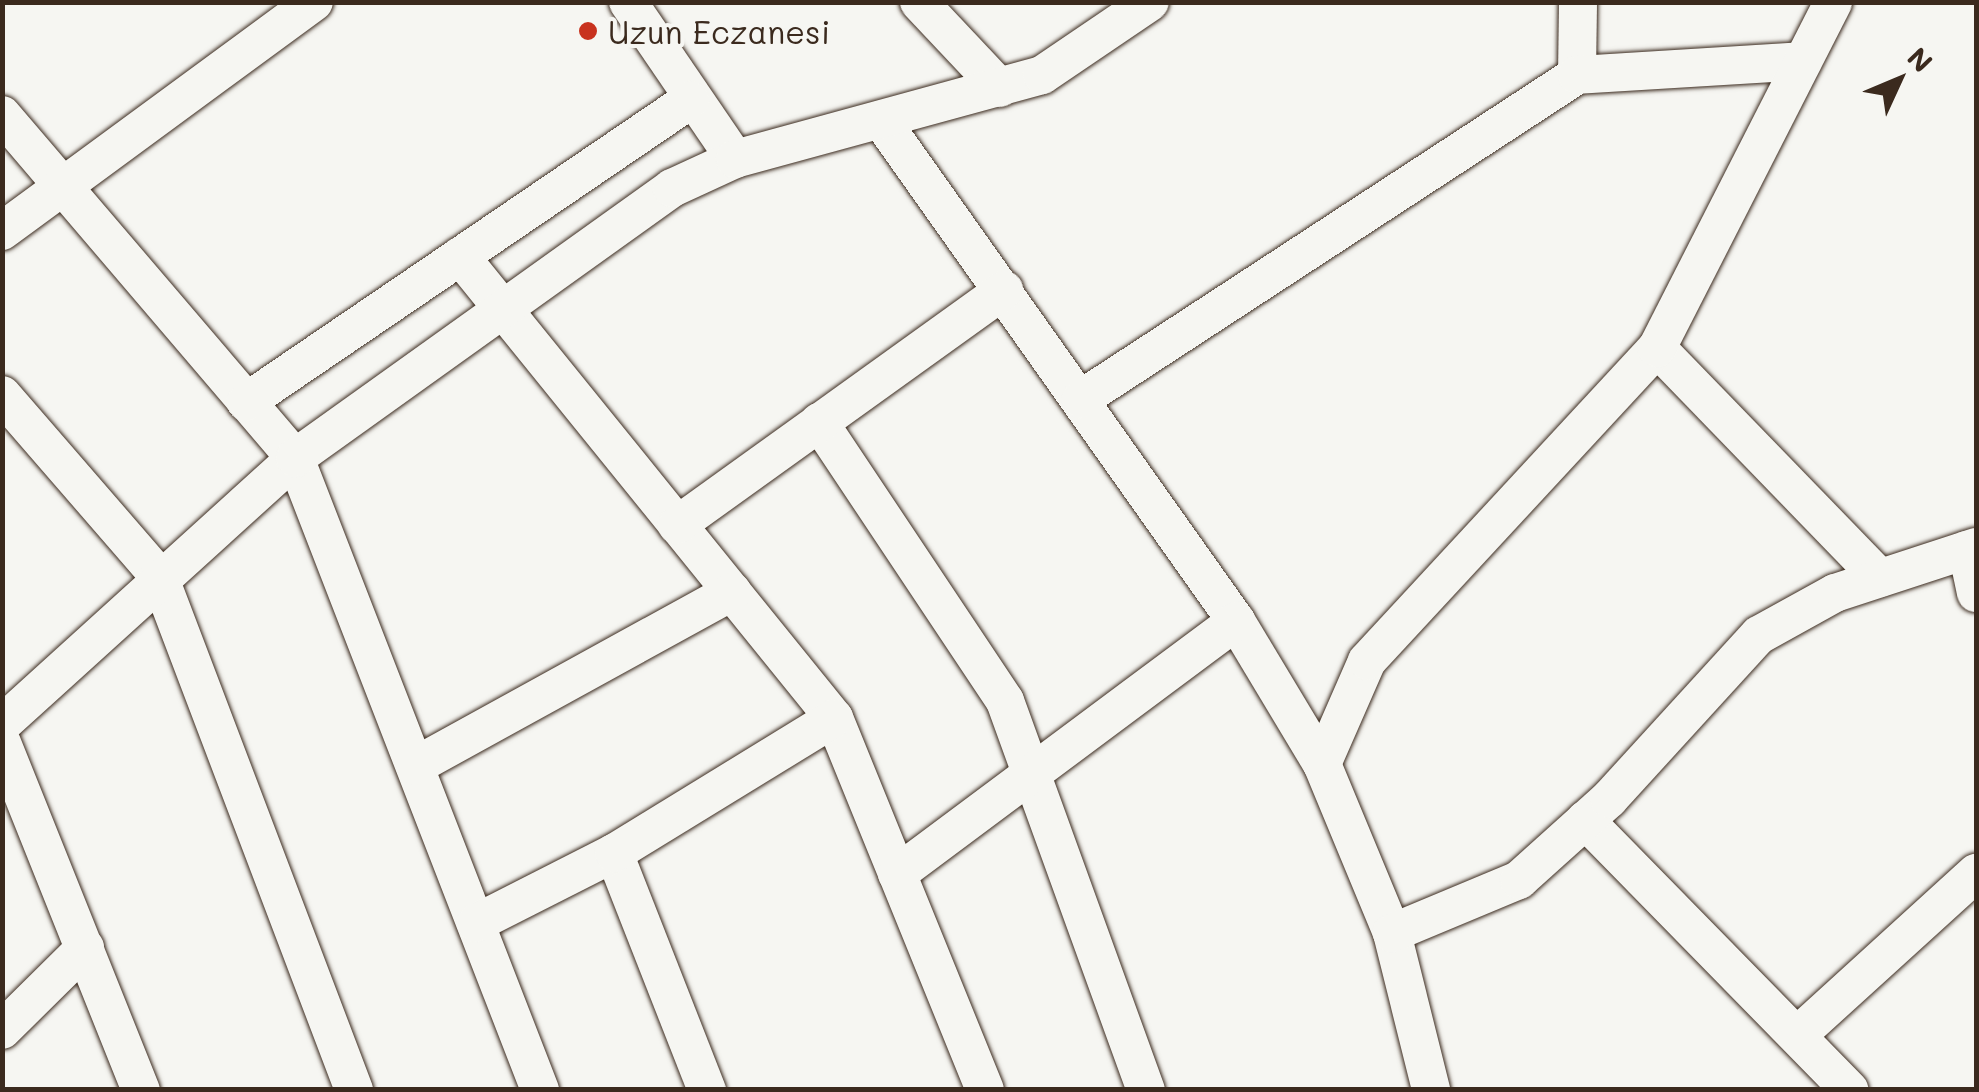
<!DOCTYPE html>
<style>
body{margin:0}
#map{position:relative;width:1979px;height:1092px;overflow:hidden;background:#f6f6f2;font-family:Mali,sans-serif}
div>[style]{position:absolute}
.roads{filter:drop-shadow(0 0 2px #3b2a1e) drop-shadow(0 0 2px #3b2a1e)}
.minor>*{height:38px;margin:-19px;padding:0 19px;transform-origin:19px;border-radius:19px;background:#f6f6f2}
.dots>*{width:28px;height:28px;translate:-50% -50%;box-sizing:border-box;border:5px solid #f6f6f2;border-radius:50%}
span{translate:-50% -50%;white-space:nowrap;text-align:center;line-height:1.15;-webkit-text-stroke:8px #f6f6f2;paint-order:stroke}
.poi-label{font-size:32px;color:#3b2a1e}
.left{translate:0 -50%;text-align:left}
.frame{position:absolute;inset:0;border:5px solid #3b2a1e;pointer-events:none}
.north{position:absolute;left:1849px;top:30px;width:100px;height:100px;-webkit-text-stroke:8px #f6f6f2;paint-order:stroke;rotate:46deg;font-size:28px;font-weight:700;line-height:40px;text-align:center;color:#3b2a1e}
.north::after{content:'';display:block;margin:auto;width:35px;height:45px;background:#3b2a1e;clip-path:polygon(50% 0,100% 100%,50% 72%,0 100%)}
</style>
<div id="map">
<div class="roads">
<div class="minor">
<i style="left:628px;top:2px;width:190px;rotate:55.7deg"></i>
<i style="left:919px;top:2px;width:118px;rotate:46.7deg"></i>
<i style="left:1577px;top:75px;width:73px;rotate:-89.2deg"></i>
<i style="left:2px;top:115px;width:451px;rotate:49.5deg"></i>
<i style="left:295px;top:458px;width:678px;rotate:68.81deg"></i>
<i style="left:881px;top:120px;width:614px;rotate:54.68deg"></i>
<i style="left:1236px;top:621px;width:167px;rotate:59deg"></i>
<i style="left:1322px;top:764px;width:183px;rotate:67.5deg"></i>
<i style="left:1392px;top:933px;width:162px;rotate:76deg"></i>
<i style="left:2px;top:231px;width:387px;rotate:-36.3deg"></i>
<i style="left:460px;top:256px;width:594px;rotate:51.01deg"></i>
<i style="left:834px;top:718px;width:401px;rotate:67.9deg"></i>
<i style="left:1657px;top:348px;width:320px;rotate:45.9deg"></i>
<i style="left:2px;top:395px;width:240px;rotate:49.1deg"></i>
<i style="left:159px;top:576px;width:550px;rotate:69.22deg"></i>
<i style="left:1081px;top:399px;width:592px;rotate:-33.15deg"></i>
<i style="left:1577px;top:75px;width:226px;rotate:-3.5deg"></i>
<i style="left:246px;top:402px;width:537px;rotate:-34.22deg"></i>
<i style="left:819px;top:422px;width:335px;rotate:56.3deg"></i>
<i style="left:1005px;top:701px;width:414px;rotate:70.1deg"></i>
<i style="left:677px;top:525px;width:403px;rotate:-35.7deg"></i>
<i style="left:1967px;top:550px;width:44px;rotate:78.2deg"></i>
<i style="left:2px;top:724px;width:396px;rotate:-42.2deg"></i>
<i style="left:295px;top:458px;width:464px;rotate:-35.6deg"></i>
<i style="left:672px;top:188px;width:69px;rotate:-24.7deg"></i>
<i style="left:735px;top:159px;width:318px;rotate:-15.3deg"></i>
<i style="left:1042px;top:75px;width:130px;rotate:-34.1deg"></i>
<i style="left:2px;top:743px;width:374px;rotate:68.2deg"></i>
<i style="left:1322px;top:764px;width:112px;rotate:-66.4deg"></i>
<i style="left:1367px;top:661px;width:427px;rotate:-47.2deg"></i>
<i style="left:1657px;top:348px;width:388px;rotate:-63deg"></i>
<i style="left:415px;top:766px;width:362px;rotate:-28.8deg"></i>
<i style="left:1585px;top:820px;width:378px;rotate:45.6deg"></i>
<i style="left:614px;top:853px;width:255px;rotate:68.6deg"></i>
<i style="left:897px;top:874px;width:423px;rotate:-36.7deg"></i>
<i style="left:476px;top:923px;width:155px;rotate:-26.9deg"></i>
<i style="left:614px;top:853px;width:258px;rotate:-31.5deg"></i>
<i style="left:1392px;top:933px;width:138px;rotate:-22.7deg"></i>
<i style="left:1519px;top:880px;width:121px;rotate:-42deg"></i>
<i style="left:1609px;top:799px;width:222px;rotate:-47.6deg"></i>
<i style="left:1759px;top:635px;width:87px;rotate:-28.9deg"></i>
<i style="left:1835px;top:593px;width:148px;rotate:-18.1deg"></i>
<i style="left:2px;top:1030px;width:117px;rotate:-44.7deg"></i>
<i style="left:1800px;top:1033px;width:238px;rotate:-42.3deg"></i>
</div>
</div>
<div class="dots">
<i style="left:588px;top:31px;background:#c8321e"></i>
</div>
<div class="poi-label">
<span class="left" style="left:608px;top:31px">Uzun Eczanesi</span>
</div>
<div class="frame"></div>
<div class="north">N</div>
</div>
